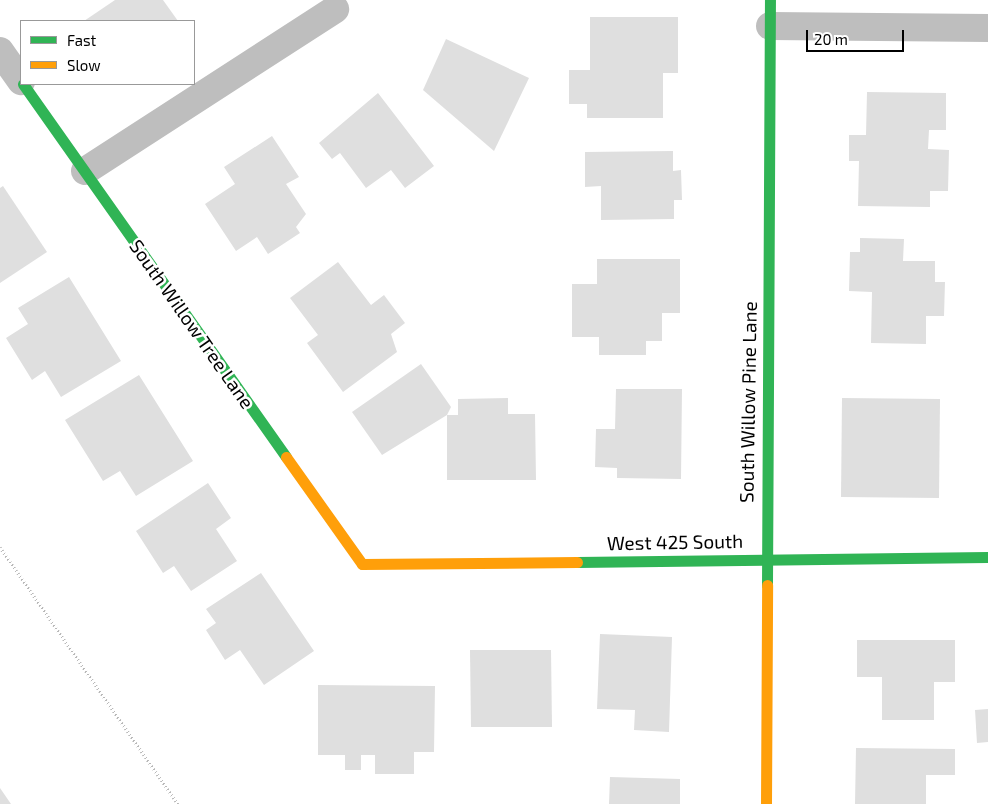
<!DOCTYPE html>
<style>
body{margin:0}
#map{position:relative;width:988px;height:804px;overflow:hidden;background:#fff;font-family:"Exo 2",sans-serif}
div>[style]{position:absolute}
.building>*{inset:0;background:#dfdfdf}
.path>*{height:3px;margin-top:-1.5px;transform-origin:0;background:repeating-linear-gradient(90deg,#b9b9b9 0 1px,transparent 0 3.5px)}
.street>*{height:28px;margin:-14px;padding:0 14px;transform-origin:14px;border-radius:14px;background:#bebebe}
.fast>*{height:11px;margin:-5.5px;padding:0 5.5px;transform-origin:5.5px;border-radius:5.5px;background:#30b455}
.slow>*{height:11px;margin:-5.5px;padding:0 5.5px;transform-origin:5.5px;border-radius:5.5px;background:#ff9f0a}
span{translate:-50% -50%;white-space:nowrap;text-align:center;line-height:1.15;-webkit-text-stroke:5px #fff;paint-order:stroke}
.street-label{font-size:19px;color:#000}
.legend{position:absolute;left:20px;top:20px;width:175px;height:65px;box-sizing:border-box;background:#fff;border:1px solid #999;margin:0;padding:6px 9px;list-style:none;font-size:15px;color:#000}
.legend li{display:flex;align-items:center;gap:10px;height:25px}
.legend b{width:25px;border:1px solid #999}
.scale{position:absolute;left:806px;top:30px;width:98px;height:22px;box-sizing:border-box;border:2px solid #000;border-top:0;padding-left:6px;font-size:15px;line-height:18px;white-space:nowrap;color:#000;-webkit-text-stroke:4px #fff;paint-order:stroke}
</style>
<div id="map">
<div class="building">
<i style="clip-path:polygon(115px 0,163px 0,178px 21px,84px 21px)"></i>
<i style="clip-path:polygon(590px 17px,678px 17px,678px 73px,663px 73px,663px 118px,587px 118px,587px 104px,569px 104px,569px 70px,590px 70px)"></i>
<i style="clip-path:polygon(446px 39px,529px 78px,494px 151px,423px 90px)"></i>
<i style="clip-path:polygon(867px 92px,946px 93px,946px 130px,929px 130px,928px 149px,949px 150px,948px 191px,930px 191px,930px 207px,858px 206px,859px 161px,849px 161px,849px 135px,866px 135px)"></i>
<i style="clip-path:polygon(378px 93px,434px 166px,405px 188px,391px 170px,366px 188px,340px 153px,332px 159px,319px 143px)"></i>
<i style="clip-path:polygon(272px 136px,299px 177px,286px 184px,306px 214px,296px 227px,300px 233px,268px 254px,257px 237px,236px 251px,205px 204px,235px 184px,224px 167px)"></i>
<i style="clip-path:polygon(673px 151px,673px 171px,681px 170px,682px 200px,674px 200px,674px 219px,601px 220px,601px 186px,585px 187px,585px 152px)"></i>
<i style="clip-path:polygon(3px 186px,47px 252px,0 283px,0 188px)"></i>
<i style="clip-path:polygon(860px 238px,904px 239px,903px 261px,935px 261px,935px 282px,945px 282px,944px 316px,926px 316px,926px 344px,871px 343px,872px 292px,849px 291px,850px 252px,860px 252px)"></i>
<i style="clip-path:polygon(597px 259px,680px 259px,680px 313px,662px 313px,662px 341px,646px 341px,646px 355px,599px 355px,599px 337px,572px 337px,572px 284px,597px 284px)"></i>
<i style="clip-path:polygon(338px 262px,371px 305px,384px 295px,405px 323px,391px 334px,397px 352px,343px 392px,307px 343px,318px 335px,290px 298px)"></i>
<i style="clip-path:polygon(69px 277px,121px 361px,61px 397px,45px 371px,32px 380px,6px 338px,28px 324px,18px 308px)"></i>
<i style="clip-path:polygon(421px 364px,451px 407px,447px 415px,382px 455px,352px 412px)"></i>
<i style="clip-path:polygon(139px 375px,193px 461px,136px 496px,120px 471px,103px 481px,65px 420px)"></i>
<i style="clip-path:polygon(616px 389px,682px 389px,681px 479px,617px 478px,617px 468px,595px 467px,596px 429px,615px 429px)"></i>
<i style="clip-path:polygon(508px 398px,508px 414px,535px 414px,536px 480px,447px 480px,447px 415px,458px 415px,458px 399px)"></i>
<i style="clip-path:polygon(842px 398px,940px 399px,939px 498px,841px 497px)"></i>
<i style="clip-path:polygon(208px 483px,231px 518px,216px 529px,237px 561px,191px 591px,174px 566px,163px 573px,136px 531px)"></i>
<i style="clip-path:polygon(261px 573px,314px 651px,264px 685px,240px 650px,225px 660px,206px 630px,216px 623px,206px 609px)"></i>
<i style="clip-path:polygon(600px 634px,672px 637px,669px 732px,634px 730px,635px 710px,597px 709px)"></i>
<i style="clip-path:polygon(857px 640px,955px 640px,955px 682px,934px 682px,934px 720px,882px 720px,882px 677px,857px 677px)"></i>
<i style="clip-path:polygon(470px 650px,551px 650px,552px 727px,471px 727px)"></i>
<i style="clip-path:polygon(318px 685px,435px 686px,434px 752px,414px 752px,414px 774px,375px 774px,375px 755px,361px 755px,361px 770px,345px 770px,345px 755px,318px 755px)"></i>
<i style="clip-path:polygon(988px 709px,988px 742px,977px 743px,975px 710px)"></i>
<i style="clip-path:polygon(856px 748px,955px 749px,955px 775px,926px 775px,926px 804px,855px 804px)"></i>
<i style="clip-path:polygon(610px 777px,680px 779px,680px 804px,609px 804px)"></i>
<i style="clip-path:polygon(0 788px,11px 804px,0 804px)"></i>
</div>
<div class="path">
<i style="left:0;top:547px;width:313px;rotate:55.3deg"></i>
</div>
<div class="street">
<i style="left:770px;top:26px;width:218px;rotate:0.5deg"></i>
<i style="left:0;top:51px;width:37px;rotate:55deg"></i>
<i style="left:85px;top:171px;width:298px;rotate:-32.9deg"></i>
</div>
<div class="fast">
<i style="left:23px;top:84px;width:456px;rotate:54.8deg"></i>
<i style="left:577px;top:562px;width:411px;rotate:-0.7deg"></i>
<i style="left:767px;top:585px;width:585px;rotate:-89.71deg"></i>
</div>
<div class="slow">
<i style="left:286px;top:457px;width:131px;rotate:54.6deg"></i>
<i style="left:362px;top:564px;width:215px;rotate:-0.5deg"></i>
<i style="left:766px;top:804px;width:219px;rotate:-89.7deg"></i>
</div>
<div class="street-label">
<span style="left:192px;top:324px;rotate:55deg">South Willow Tree Lane</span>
<span style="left:748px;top:402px;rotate:-89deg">South Willow Pine Lane</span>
<span style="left:675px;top:542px;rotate:-1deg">West 425 South</span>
</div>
<ul class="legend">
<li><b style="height:6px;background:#30b455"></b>Fast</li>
<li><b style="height:6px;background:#ff9f0a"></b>Slow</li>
</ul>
<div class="scale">20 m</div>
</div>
